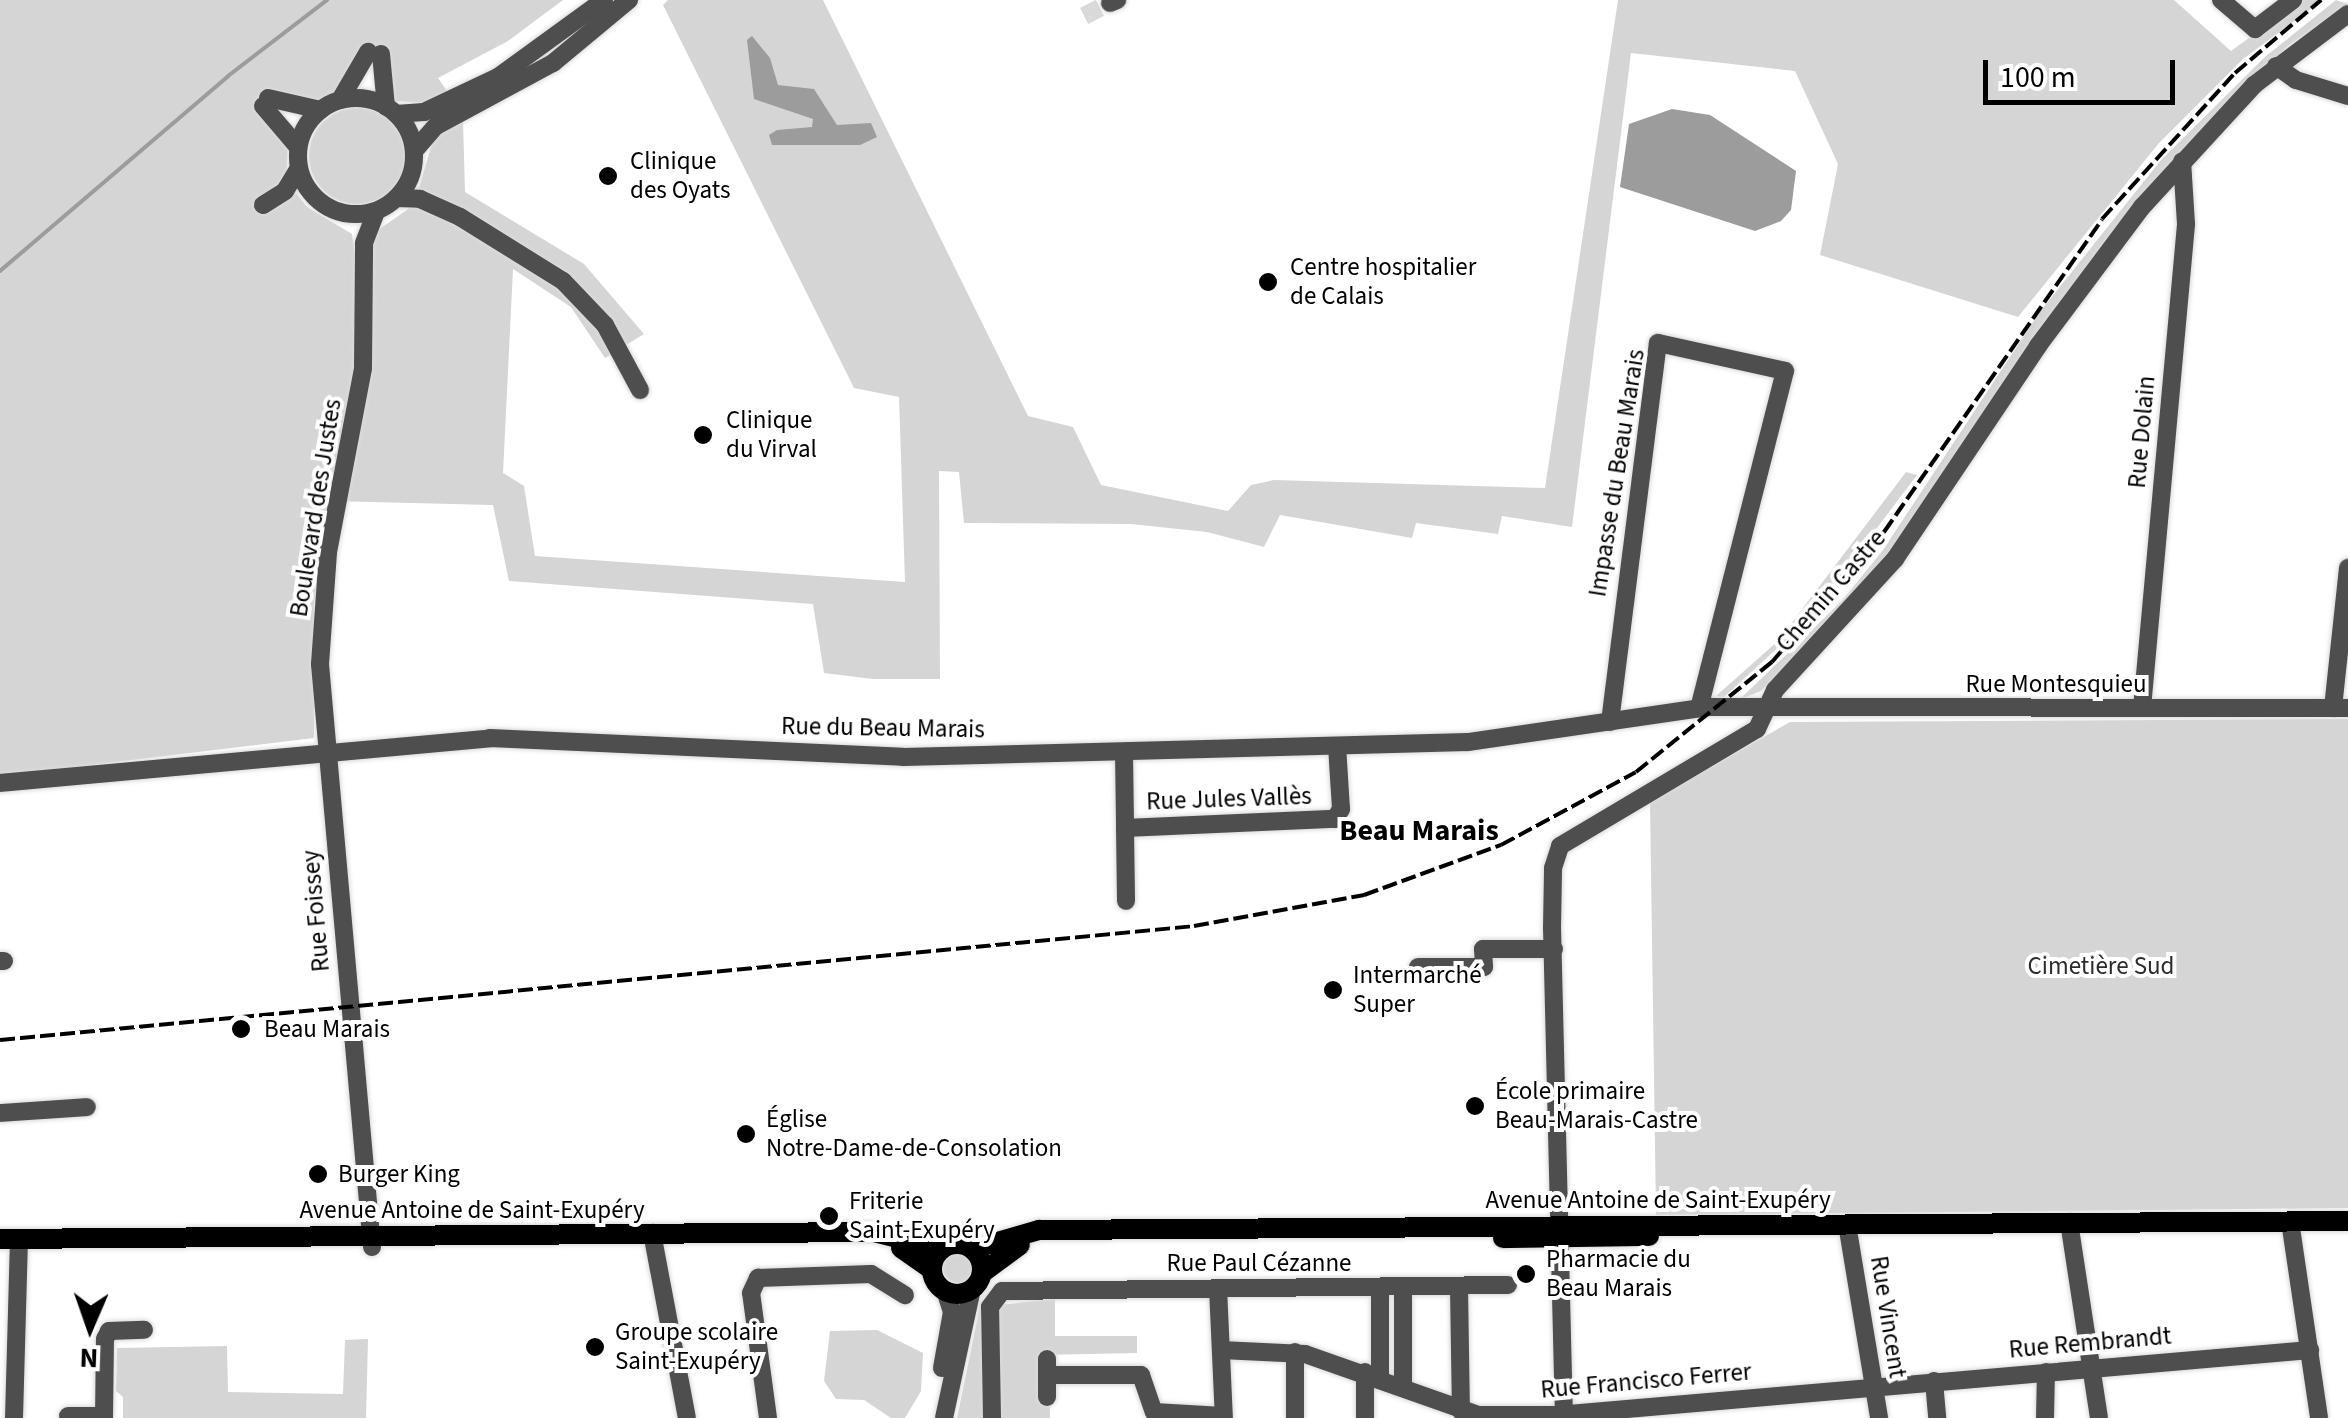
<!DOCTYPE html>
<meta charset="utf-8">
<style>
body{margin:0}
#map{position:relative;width:2348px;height:1418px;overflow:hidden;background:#fff;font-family:"Source Sans 3",sans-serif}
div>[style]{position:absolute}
.green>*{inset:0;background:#d5d5d5}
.round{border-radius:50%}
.water>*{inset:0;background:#9c9c9c}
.stream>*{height:4px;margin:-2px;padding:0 2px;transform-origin:2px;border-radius:2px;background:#9c9c9c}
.minor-tunnel>*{height:18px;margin-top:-9px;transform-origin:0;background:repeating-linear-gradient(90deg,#d9d9d9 0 18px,transparent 0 27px)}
.roads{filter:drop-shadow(0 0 2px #dbdbdb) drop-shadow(0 0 2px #dbdbdb)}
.minor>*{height:18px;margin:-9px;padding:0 9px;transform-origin:9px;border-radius:9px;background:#4e4e4e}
.minor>.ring{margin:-9px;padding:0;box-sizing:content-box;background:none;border:18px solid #4e4e4e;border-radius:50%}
.major>*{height:20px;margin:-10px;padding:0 10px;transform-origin:10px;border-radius:10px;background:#000}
.major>.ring{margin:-10px;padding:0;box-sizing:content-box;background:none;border:20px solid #000;border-radius:50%}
.rail>*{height:4px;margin-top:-2px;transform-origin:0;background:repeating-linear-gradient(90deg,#000 0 15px,transparent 0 20px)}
.dots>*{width:28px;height:28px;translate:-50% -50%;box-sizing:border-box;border:5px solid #fff;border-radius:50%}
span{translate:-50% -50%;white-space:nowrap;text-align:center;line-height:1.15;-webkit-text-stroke:8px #fff;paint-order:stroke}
.poi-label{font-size:25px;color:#000}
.left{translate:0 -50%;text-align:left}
.street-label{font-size:25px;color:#000}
.park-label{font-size:25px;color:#2c2c2c}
.quarter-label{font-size:30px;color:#000;font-weight:700}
.north{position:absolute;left:40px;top:1278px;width:100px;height:100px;-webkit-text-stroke:8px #fff;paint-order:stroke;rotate:182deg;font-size:28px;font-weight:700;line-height:40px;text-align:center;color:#000}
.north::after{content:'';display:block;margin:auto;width:35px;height:45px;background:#000;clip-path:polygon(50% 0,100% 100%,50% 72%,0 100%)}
.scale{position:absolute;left:1983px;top:60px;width:192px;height:45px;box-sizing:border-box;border:5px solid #000;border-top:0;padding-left:12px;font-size:30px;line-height:35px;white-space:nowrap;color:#000;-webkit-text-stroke:8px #fff;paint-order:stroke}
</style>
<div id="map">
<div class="green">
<i style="clip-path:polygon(0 0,563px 0,508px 41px,438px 78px,449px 94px,431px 103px,394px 101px,389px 49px,363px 46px,342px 88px,317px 102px,269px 89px,257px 109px,288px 143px,286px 180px,307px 207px,352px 234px,357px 267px,375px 232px,414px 205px,435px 133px,463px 121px,465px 192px,584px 264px,644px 334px,605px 358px,571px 307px,513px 269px,503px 473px,524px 486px,535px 556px,905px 582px,899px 397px,854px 388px,663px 5px,668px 0,823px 0,1028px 416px,1073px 427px,1101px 485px,1228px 511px,1251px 485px,1274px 480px,1545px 488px,1618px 0,2174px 0,2231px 51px,2301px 0,2323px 0,2243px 59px,2159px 143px,2018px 317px,1820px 255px,1838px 164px,1795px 71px,1631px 53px,1572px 527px,1502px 516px,1498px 534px,1416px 523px,1412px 538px,1280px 515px,1264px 547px,1207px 532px,1131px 524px,964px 523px,959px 472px,939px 471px,940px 679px,873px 679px,824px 673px,813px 604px,509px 581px,493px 505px,331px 501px,314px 604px,314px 738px,0 776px)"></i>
<i style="clip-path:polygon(2336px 0,2348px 4px,2289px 45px,2229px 102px,2102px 244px,1880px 567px,1761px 691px,1739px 700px,1842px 601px,1883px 550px,2039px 313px,2161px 160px,2266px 56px)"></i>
<i class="round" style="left:309px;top:108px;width:96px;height:96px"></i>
<i style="clip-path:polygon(1906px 472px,1917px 475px,1806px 622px,1723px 698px,1716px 696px,1778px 641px)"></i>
<i style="clip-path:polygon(2348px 719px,2348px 1208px,1656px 1215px,1650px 802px,1790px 722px)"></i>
<i class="round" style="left:943px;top:1253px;width:30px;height:30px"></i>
<i style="clip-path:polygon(1055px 1299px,1055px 1336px,1137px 1336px,1137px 1353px,1040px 1355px,1039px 1401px,1050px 1403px,1050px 1418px,999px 1418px,998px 1305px)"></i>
<i style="clip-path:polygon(981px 1301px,987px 1302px,987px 1418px,957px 1418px)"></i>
<i style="clip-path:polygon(877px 1330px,923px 1353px,921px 1391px,905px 1418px,891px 1418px,864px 1400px,836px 1399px,824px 1381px,830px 1331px)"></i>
<i style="clip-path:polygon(368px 1339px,366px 1418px,123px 1418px,123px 1397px,116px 1391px,117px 1348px,227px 1346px,228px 1392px,343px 1394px,345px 1340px)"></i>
</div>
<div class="water">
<i style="clip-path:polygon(752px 36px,770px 58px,778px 85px,814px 89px,837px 125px,871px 123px,877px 137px,860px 145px,772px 145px,769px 135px,777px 130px,812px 127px,813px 119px,754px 99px,747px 40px)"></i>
<i style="clip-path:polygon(1672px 109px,1710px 115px,1796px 171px,1791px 210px,1781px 221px,1755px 231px,1620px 187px,1629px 124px)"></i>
</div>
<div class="stream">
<i style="left:0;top:271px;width:300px;rotate:-40.5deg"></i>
<i style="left:228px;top:76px;width:125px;rotate:-37.5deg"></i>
</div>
<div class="minor-tunnel">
<i style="left:1084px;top:16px;width:29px;rotate:-27deg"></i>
</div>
<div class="roads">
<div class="minor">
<i style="left:2221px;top:0;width:45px;rotate:40.5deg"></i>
<i style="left:2255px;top:29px;width:48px;rotate:-37.3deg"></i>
<i style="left:1110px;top:3px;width:8px;rotate:-23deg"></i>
<i style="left:381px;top:54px;width:53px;rotate:84.6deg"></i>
<i style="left:2276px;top:66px;width:24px;rotate:35deg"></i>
<i style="left:2296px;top:80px;width:54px;rotate:17.1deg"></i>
<i class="ring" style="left:298px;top:98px;width:98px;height:98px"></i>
<i style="left:268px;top:98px;width:54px;rotate:12.8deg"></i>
<i style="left:340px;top:100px;width:56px;rotate:-59.7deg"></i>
<i style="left:263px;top:106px;width:54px;rotate:49.5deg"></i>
<i style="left:396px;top:114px;width:28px;rotate:-4deg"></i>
<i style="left:424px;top:112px;width:82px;rotate:-25.3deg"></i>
<i style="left:498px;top:77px;width:131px;rotate:-36deg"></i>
<i style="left:414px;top:151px;width:33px;rotate:-49deg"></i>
<i style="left:436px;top:126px;width:133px;rotate:-28.3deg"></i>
<i style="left:553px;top:63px;width:99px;rotate:-39.7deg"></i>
<i style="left:396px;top:198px;width:24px;rotate:2deg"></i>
<i style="left:420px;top:199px;width:44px;rotate:24.2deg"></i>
<i style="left:460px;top:217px;width:121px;rotate:31.9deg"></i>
<i style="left:563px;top:281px;width:61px;rotate:46.3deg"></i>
<i style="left:605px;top:325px;width:74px;rotate:61.7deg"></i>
<i style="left:263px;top:205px;width:26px;rotate:-32deg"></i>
<i style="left:285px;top:191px;width:27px;rotate:-59deg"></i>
<i style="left:2142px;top:708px;width:486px;rotate:-84.8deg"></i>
<i style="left:2186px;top:224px;width:63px;rotate:-93.6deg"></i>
<i style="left:2333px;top:708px;width:141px;rotate:-83.9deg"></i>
<i style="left:1610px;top:722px;width:382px;rotate:-82.8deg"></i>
<i style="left:1658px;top:343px;width:130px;rotate:12.4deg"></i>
<i style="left:1785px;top:371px;width:348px;rotate:104.3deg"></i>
<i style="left:1124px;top:752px;width:76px;rotate:89.2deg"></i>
<i style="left:1125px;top:828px;width:210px;rotate:-2.5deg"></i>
<i style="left:1335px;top:819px;width:12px;rotate:-59deg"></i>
<i style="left:1341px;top:809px;width:63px;rotate:-93.6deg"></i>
<i style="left:0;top:783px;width:492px;rotate:-5.2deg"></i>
<i style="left:490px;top:738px;width:413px;rotate:2.6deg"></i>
<i style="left:903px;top:757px;width:565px;rotate:-1.52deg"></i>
<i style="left:1468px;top:742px;width:244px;rotate:-8.3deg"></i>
<i style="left:1709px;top:707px;width:639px;rotate:0.09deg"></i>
<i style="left:1125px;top:828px;width:73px;rotate:89.2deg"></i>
<i style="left:0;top:961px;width:4px"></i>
<i style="left:1418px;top:967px;width:66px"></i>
<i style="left:1484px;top:967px;width:18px;rotate:-93deg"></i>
<i style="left:1483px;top:949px;width:71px"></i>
<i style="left:0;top:1113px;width:87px;rotate:-3.9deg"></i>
<i style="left:2290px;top:1221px;width:199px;rotate:81.6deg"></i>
<i style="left:2069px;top:1222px;width:198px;rotate:81.3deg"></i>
<i style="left:1847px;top:1224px;width:197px;rotate:80.6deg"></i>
<i style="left:652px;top:1233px;width:188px;rotate:79.3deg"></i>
<i style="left:372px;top:1247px;width:585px;rotate:-95.1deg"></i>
<i style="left:320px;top:664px;width:112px;rotate:-85.9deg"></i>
<i style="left:328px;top:552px;width:187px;rotate:-79.2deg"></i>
<i style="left:363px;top:368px;width:125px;rotate:-89.5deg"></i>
<i style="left:364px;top:243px;width:34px;rotate:-69deg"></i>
<i style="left:1380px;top:1287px;width:91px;rotate:90deg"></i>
<i style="left:1403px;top:1287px;width:100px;rotate:90deg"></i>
<i style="left:1459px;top:1287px;width:124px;rotate:89.1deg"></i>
<i style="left:1218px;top:1288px;width:130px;rotate:87.4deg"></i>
<i style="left:1221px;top:1350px;width:84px;rotate:2.7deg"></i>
<i style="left:1305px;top:1354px;width:183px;rotate:19.4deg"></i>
<i style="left:1478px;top:1415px;width:79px"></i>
<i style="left:1557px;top:1415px;width:756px;rotate:-4.93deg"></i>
<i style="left:1295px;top:1352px;width:66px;rotate:90deg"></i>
<i style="left:1047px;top:1359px;width:38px;rotate:90deg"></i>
<i style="left:942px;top:1368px;width:57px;rotate:-79.9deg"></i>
<i style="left:952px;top:1312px;width:22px;rotate:-108deg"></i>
<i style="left:1365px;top:1372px;width:46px;rotate:90deg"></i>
<i style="left:1047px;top:1375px;width:94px"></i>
<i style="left:1141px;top:1375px;width:39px;rotate:71deg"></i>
<i style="left:1154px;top:1412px;width:69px;rotate:3.3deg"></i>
<i style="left:1934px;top:1381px;width:37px;rotate:85deg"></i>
<i style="left:68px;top:1416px;width:36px"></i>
<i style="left:14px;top:1418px;width:179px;rotate:-88.4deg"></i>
<i style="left:104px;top:1418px;width:79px;rotate:-89.3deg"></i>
<i style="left:105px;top:1339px;width:9px;rotate:-63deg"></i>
<i style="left:109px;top:1331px;width:35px;rotate:-2deg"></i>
<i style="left:768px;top:1418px;width:126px;rotate:-97.7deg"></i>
<i style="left:751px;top:1293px;width:17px;rotate:-65deg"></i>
<i style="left:758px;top:1278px;width:113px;rotate:-2deg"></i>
<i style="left:871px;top:1274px;width:40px;rotate:32deg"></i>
<i style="left:944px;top:1418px;width:132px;rotate:-77.8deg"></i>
<i style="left:992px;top:1418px;width:111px;rotate:-91deg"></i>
<i style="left:990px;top:1307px;width:20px;rotate:-53deg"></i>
<i style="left:1002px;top:1291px;width:506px;rotate:-0.68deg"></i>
<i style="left:1564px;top:1418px;width:490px;rotate:-91.4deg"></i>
<i style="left:1552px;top:928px;width:60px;rotate:-89deg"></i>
<i style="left:1553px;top:868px;width:23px;rotate:-72deg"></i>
<i style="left:1560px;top:846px;width:229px;rotate:-30.7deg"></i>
<i style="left:1757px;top:729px;width:43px;rotate:-65.2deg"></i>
<i style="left:1775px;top:690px;width:178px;rotate:-47.5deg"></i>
<i style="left:1895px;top:559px;width:257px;rotate:-56.1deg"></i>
<i style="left:2038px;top:346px;width:174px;rotate:-53.2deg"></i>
<i style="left:2142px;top:207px;width:166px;rotate:-47.4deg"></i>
<i style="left:2254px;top:85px;width:118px;rotate:-37.1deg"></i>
<i style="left:2045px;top:1418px;width:46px;rotate:-88.8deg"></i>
</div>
<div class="major">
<i style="left:1503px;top:1238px;width:146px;rotate:-0.8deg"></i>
<i style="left:0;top:1239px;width:874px;rotate:-0.46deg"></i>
<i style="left:874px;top:1232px;width:70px;rotate:14deg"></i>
<i class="ring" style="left:932px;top:1244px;width:30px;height:30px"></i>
<i style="left:901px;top:1248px;width:38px;rotate:35deg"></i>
<i style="left:973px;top:1249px;width:69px;rotate:-16.1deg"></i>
<i style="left:1039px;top:1230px;width:1309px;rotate:-0.39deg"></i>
<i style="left:982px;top:1273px;width:47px;rotate:-36.4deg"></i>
</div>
</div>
<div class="rail">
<i style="left:0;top:1040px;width:1199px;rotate:-5.45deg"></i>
<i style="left:1194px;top:926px;width:173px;rotate:-10.3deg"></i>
<i style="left:1364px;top:895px;width:146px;rotate:-20.1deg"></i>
<i style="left:1501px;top:845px;width:153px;rotate:-28.4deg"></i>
<i style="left:1636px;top:772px;width:175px;rotate:-39deg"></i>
<i style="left:1772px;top:662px;width:172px;rotate:-49.3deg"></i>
<i style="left:1884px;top:532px;width:381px;rotate:-55.1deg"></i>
<i style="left:2102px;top:219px;width:197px;rotate:-47.7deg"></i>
<i style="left:2235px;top:73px;width:113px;rotate:-40.3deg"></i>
</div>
<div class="dots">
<i style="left:608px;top:176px;background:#000"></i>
<i style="left:1268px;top:282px;background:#000"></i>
<i style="left:703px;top:435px;background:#000"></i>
<i style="left:1333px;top:990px;background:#000"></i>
<i style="left:241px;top:1029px;background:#000"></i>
<i style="left:1475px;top:1106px;background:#000"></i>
<i style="left:746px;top:1134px;background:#000"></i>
<i style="left:318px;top:1174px;background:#000"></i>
<i style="left:829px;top:1216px;background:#000"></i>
<i style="left:1526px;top:1274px;background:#000"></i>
<i style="left:595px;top:1347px;background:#000"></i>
</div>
<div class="poi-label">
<span class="left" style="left:630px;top:176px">Clinique<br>des Oyats</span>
<span class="left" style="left:1290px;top:282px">Centre hospitalier<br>de Calais</span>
<span class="left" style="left:726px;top:435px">Clinique<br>du Virval</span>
<span class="left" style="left:1353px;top:990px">Intermarché<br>Super</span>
<span class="left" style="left:264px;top:1029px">Beau Marais</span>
<span class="left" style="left:1495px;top:1106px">École primaire<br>Beau-Marais-Castre</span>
<span class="left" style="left:766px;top:1134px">Église<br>Notre-Dame-de-Consolation</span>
<span class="left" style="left:338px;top:1174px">Burger King</span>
<span class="left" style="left:849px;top:1216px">Friterie<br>Saint-Exupéry</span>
<span class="left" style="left:1546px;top:1274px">Pharmacie du<br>Beau Marais</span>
<span class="left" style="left:615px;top:1347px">Groupe scolaire<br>Saint-Exupéry</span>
</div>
<div class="street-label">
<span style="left:2142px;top:432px;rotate:-85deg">Rue Dolain</span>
<span style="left:1617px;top:473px;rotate:-81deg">Impasse du Beau Marais</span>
<span style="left:316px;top:508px;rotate:-81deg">Boulevard des Justes</span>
<span style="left:1831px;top:591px;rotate:-49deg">Chemin Castre</span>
<span style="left:2056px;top:684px">Rue Montesquieu</span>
<span style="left:883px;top:728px;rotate:1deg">Rue du Beau Marais</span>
<span style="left:1229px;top:799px;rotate:-2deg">Rue Jules Vallès</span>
<span style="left:316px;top:911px;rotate:-95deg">Rue Foissey</span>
<span style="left:1658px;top:1200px">Avenue Antoine de Saint-Exupéry</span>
<span style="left:472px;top:1210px">Avenue Antoine de Saint-Exupéry</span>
<span style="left:1259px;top:1263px">Rue Paul Cézanne</span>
<span style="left:1888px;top:1317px;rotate:81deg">Rue Vincent</span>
<span style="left:2090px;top:1343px;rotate:-5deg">Rue Rembrandt</span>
<span style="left:1646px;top:1381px;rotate:-5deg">Rue Francisco Ferrer</span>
</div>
<div class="park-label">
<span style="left:2101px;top:966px">Cimetière Sud</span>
</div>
<div class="quarter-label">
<span style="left:1419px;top:831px">Beau Marais</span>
</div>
<div class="north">N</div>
<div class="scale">100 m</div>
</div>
